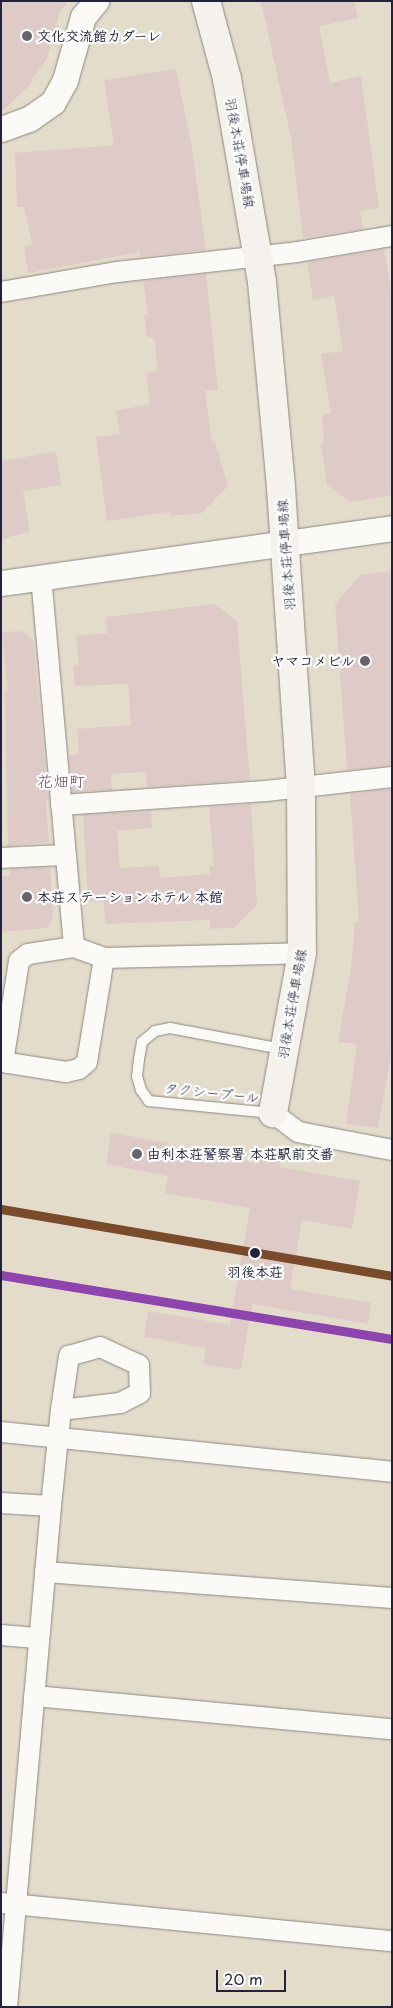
<!DOCTYPE html>
<meta charset="utf-8">
<style>
body{margin:0}
#map{position:relative;width:393px;height:2008px;overflow:hidden;background:#e4dcca;font-family:"Playpen Sans","Klee One",sans-serif}
div>[style]{position:absolute}
.building>*{inset:0;background:#decac7}
.roads{filter:drop-shadow(0 0 1px #8d8883) drop-shadow(0 0 1px #8d8883)}
.service>*{height:10px;margin:-5px;padding:0 5px;transform-origin:5px;border-radius:5px;background:#fbfaf7}
.minor>*{height:20px;margin:-10px;padding:0 10px;transform-origin:10px;border-radius:10px;background:#fbfaf7}
.tertiary>*{height:25px;margin:-12.5px;padding:0 12.5px;transform-origin:12.5px;border-radius:12.5px;background:#fbfaf7}
.secondary>*{height:28px;margin:-14px;padding:0 14px;transform-origin:14px;border-radius:14px;background:#f5f1ec}
.rail>*{height:5.5px;margin-top:-2.75px;transform-origin:0;background:repeating-linear-gradient(90deg,#fff 0 11px,#b3b2b2 0 22px);box-sizing:border-box;border-block:1px solid #b3b2b2}
.rail-1>*{height:9px;margin:-4.5px;padding:0 4.5px;transform-origin:4.5px;border-radius:4.5px;background:#7a4b2a}
.rail-2>*{height:9px;margin:-4.5px;padding:0 4.5px;transform-origin:4.5px;border-radius:4.5px;background:#8e44ad}
.dots>*{width:14px;height:14px;translate:-50% -50%;box-sizing:border-box;border:2px solid #fff;border-radius:50%}
span{translate:-50% -50%;white-space:nowrap;text-align:center;line-height:1.15;-webkit-text-stroke:4.5px #fff;paint-order:stroke}
.poi-label{font-size:14px;color:#22223b;font-weight:700}
.left{translate:0 -50%;text-align:left}
.right{translate:-100% -50%;text-align:right}
.street-label{font-size:14px;color:#22223b}
.stop-label{font-size:14px;color:#22223b;font-weight:700}
.quarter-label{font-size:16px;color:#6c4e67}
.frame{position:absolute;inset:0;border:2px solid #22223b;pointer-events:none}
.scale{position:absolute;left:216px;top:1970px;width:70px;height:22px;box-sizing:border-box;border:2px solid #22223b;border-top:0;padding-left:6px;font-size:15px;line-height:18px;white-space:nowrap;color:#22223b;-webkit-text-stroke:4px #fff;paint-order:stroke}
</style>
<div id="map">
<div class="building">
<i style="clip-path:polygon(1px 1px,68px 1px,59px 14px,47px 58px,26px 89px,1px 112px)"></i>
<i style="clip-path:polygon(261px 1px,354px 1px,358px 18px,319px 26px,330px 83px,361px 76px,379px 208px,360px 211px,363px 229px,303px 238px,291px 138px)"></i>
<i style="clip-path:polygon(176px 69px,192px 148px,206px 250px,140px 257px,140px 252px,28px 273px,24px 246px,32px 245px,24px 207px,17px 207px,15px 153px,114px 145px,104px 80px)"></i>
<i style="clip-path:polygon(384px 249px,392px 296px,392px 495px,350px 502px,327px 485px,321px 444px,324px 444px,322px 415px,331px 413px,321px 354px,343px 351px,334px 296px,313px 300px,307px 262px)"></i>
<i style="clip-path:polygon(206px 274px,218px 390px,205px 391px,212px 442px,215px 441px,228px 486px,202px 513px,170px 516px,169px 512px,107px 521px,96px 437px,120px 434px,116px 411px,150px 404px,146px 373px,158px 371px,154px 337px,147px 337px,144px 315px,148px 315px,143px 281px)"></i>
<i style="clip-path:polygon(56px 452px,61px 485px,23px 491px,30px 532px,1px 539px,1px 461px)"></i>
<i style="clip-path:polygon(392px 571px,392px 765px,347px 770px,335px 604px,360px 575px)"></i>
<i style="clip-path:polygon(214px 604px,237px 621px,250px 780px,147px 787px,146px 772px,111px 774px,112px 790px,72px 792px,69px 755px,79px 754px,77px 729px,131px 725px,128px 684px,75px 686px,73px 666px,79px 665px,76px 636px,107px 633px,106px 617px)"></i>
<i style="clip-path:polygon(21px 631px,33px 639px,49px 801px,46px 801px,49px 842px,8px 846px,5px 692px,8px 692px,2px 632px)"></i>
<i style="clip-path:polygon(392px 789px,392px 1049px,378px 1128px,346px 1124px,357px 1044px,338px 1042px,351px 968px,355px 922px,359px 922px,350px 794px)"></i>
<i style="clip-path:polygon(251px 804px,257px 905px,234px 928px,210px 929px,210px 920px,105px 924px,104px 900px,88px 901px,83px 815px,151px 811px,152px 828px,117px 831px,120px 868px,159px 866px,160px 878px,210px 874px,210px 866px,214px 866px,209px 807px)"></i>
<i style="clip-path:polygon(50px 868px,53px 917px,47px 928px,1px 932px,1px 876px,10px 876px,10px 869px)"></i>
<i style="clip-path:polygon(111px 1133px,169px 1143px,168px 1148px,259px 1164px,261px 1149px,282px 1152px,279px 1167px,360px 1181px,352px 1229px,302px 1220px,290px 1289px,371px 1303px,368px 1324px,252px 1304px,241px 1370px,203px 1364px,206px 1348px,144px 1337px,148px 1311px,230px 1325px,250px 1208px,165px 1193px,168px 1176px,106px 1164px)"></i>
</div>
<div class="roads">
<div class="service">
<i style="left:272px;top:1113px;width:124px;rotate:-174.4deg"></i>
<i style="left:149px;top:1101px;width:14px;rotate:-126deg"></i>
<i style="left:141px;top:1090px;width:15px;rotate:-106deg"></i>
<i style="left:137px;top:1076px;width:17px;rotate:-83deg"></i>
<i style="left:139px;top:1059px;width:17px;rotate:-80deg"></i>
<i style="left:142px;top:1042px;width:17px;rotate:-40deg"></i>
<i style="left:155px;top:1031px;width:15px;rotate:-11deg"></i>
<i style="left:170px;top:1028px;width:114px;rotate:10.6deg"></i>
</div>
<div class="minor">
<i style="left:1px;top:292px;width:118px;rotate:-9.8deg"></i>
<i style="left:117px;top:272px;width:181px;rotate:-6.3deg"></i>
<i style="left:297px;top:252px;width:96px;rotate:-9.6deg"></i>
<i style="left:41px;top:576px;width:372px;rotate:84.9deg"></i>
<i style="left:61px;top:805px;width:205px;rotate:-3.9deg"></i>
<i style="left:266px;top:791px;width:127px;rotate:-6.3deg"></i>
<i style="left:1px;top:858px;width:64px;rotate:-2.7deg"></i>
<i style="left:104px;top:958px;width:105px;rotate:99.3deg"></i>
<i style="left:87px;top:1062px;width:11px;rotate:139deg"></i>
<i style="left:79px;top:1069px;width:13px;rotate:167deg"></i>
<i style="left:66px;top:1072px;width:59px;rotate:-171.2deg"></i>
<i style="left:8px;top:1063px;width:8px;rotate:-120deg"></i>
<i style="left:4px;top:1056px;width:96px;rotate:-81deg"></i>
<i style="left:19px;top:961px;width:11px;rotate:-38deg"></i>
<i style="left:28px;top:954px;width:47px;rotate:-8.7deg"></i>
<i style="left:74px;top:947px;width:32px;rotate:20deg"></i>
<i style="left:104px;top:958px;width:198px;rotate:-1.4deg"></i>
<i style="left:273px;top:1113px;width:31px;rotate:37deg"></i>
<i style="left:298px;top:1132px;width:96px;rotate:10.8deg"></i>
<i style="left:1px;top:1432px;width:393px;rotate:5.8deg"></i>
<i style="left:1px;top:1503px;width:50px;rotate:3.4deg"></i>
<i style="left:45px;top:1572px;width:348px;rotate:4.3deg"></i>
<i style="left:1px;top:1635px;width:38px;rotate:5deg"></i>
<i style="left:34px;top:1696px;width:360px;rotate:5.3deg"></i>
<i style="left:1px;top:1903px;width:393px;rotate:5.6deg"></i>
<i style="left:7px;top:2007px;width:503px;rotate:-84.98deg"></i>
<i style="left:51px;top:1506px;width:97px;rotate:-84.1deg"></i>
<i style="left:61px;top:1410px;width:55px;rotate:-81.6deg"></i>
<i style="left:69px;top:1356px;width:32px;rotate:-16deg"></i>
<i style="left:100px;top:1347px;width:43px;rotate:24.8deg"></i>
<i style="left:139px;top:1365px;width:28px;rotate:88deg"></i>
<i style="left:140px;top:1393px;width:22px;rotate:153deg"></i>
<i style="left:120px;top:1403px;width:59px;rotate:173.2deg"></i>
</div>
<div class="tertiary">
<i style="left:1px;top:129px;width:30px;rotate:-20deg"></i>
<i style="left:29px;top:119px;width:29px;rotate:-35deg"></i>
<i style="left:53px;top:102px;width:25px;rotate:-61deg"></i>
<i style="left:65px;top:80px;width:66px;rotate:-74.1deg"></i>
<i style="left:83px;top:17px;width:21px;rotate:-51deg"></i>
<i style="left:1px;top:583px;width:395px;rotate:-8deg"></i>
</div>
<div class="secondary">
<i style="left:206px;top:1px;width:81px;rotate:74.9deg"></i>
<i style="left:227px;top:79px;width:206px;rotate:80.2deg"></i>
<i style="left:262px;top:282px;width:207px;rotate:84.7deg"></i>
<i style="left:281px;top:488px;width:299px;rotate:86.2deg"></i>
<i style="left:301px;top:786px;width:167px;rotate:89.7deg"></i>
<i style="left:302px;top:953px;width:163px;rotate:100.3deg"></i>
</div>
</div>
<div class="rail">
<i style="left:1px;top:1275px;width:396px;rotate:9.3deg"></i>
</div>
<div class="rail-1">
<i style="left:1px;top:1209px;width:397px;rotate:9.7deg"></i>
</div>
<div class="rail-2">
<i style="left:1px;top:1275px;width:396px;rotate:9.3deg"></i>
</div>
<div class="dots">
<i style="left:27px;top:36px;background:#66636d"></i>
<i style="left:365px;top:661px;background:#66636d"></i>
<i style="left:27px;top:897px;background:#66636d"></i>
<i style="left:137px;top:1154px;background:#66636d"></i>
<i style="left:255px;top:1253px;background:#22223b"></i>
</div>
<div class="poi-label">
<span class="left" style="left:37px;top:36px">文化交流館カダーレ</span>
<span class="right" style="left:355px;top:661px">ヤマコメビル</span>
<span class="left" style="left:37px;top:897px">本荘ステーションホテル 本館</span>
<span class="left" style="left:147px;top:1154px">由利本荘警察署 本荘駅前交番</span>
</div>
<div class="street-label">
<span style="left:240px;top:153px;rotate:80deg">羽後本荘停車場線</span>
<span style="left:286px;top:555px;rotate:-94deg">羽後本荘停車場線</span>
<span style="left:292px;top:1004px;rotate:-80deg">羽後本荘停車場線</span>
<span style="left:212px;top:1093px;rotate:6deg">タクシープール</span>
</div>
<div class="stop-label">
<span style="left:255px;top:1272px">羽後本荘</span>
</div>
<div class="quarter-label">
<span style="left:61px;top:780px">花畑町</span>
</div>
<div class="frame"></div>
<div class="scale">20 m</div>
</div>
